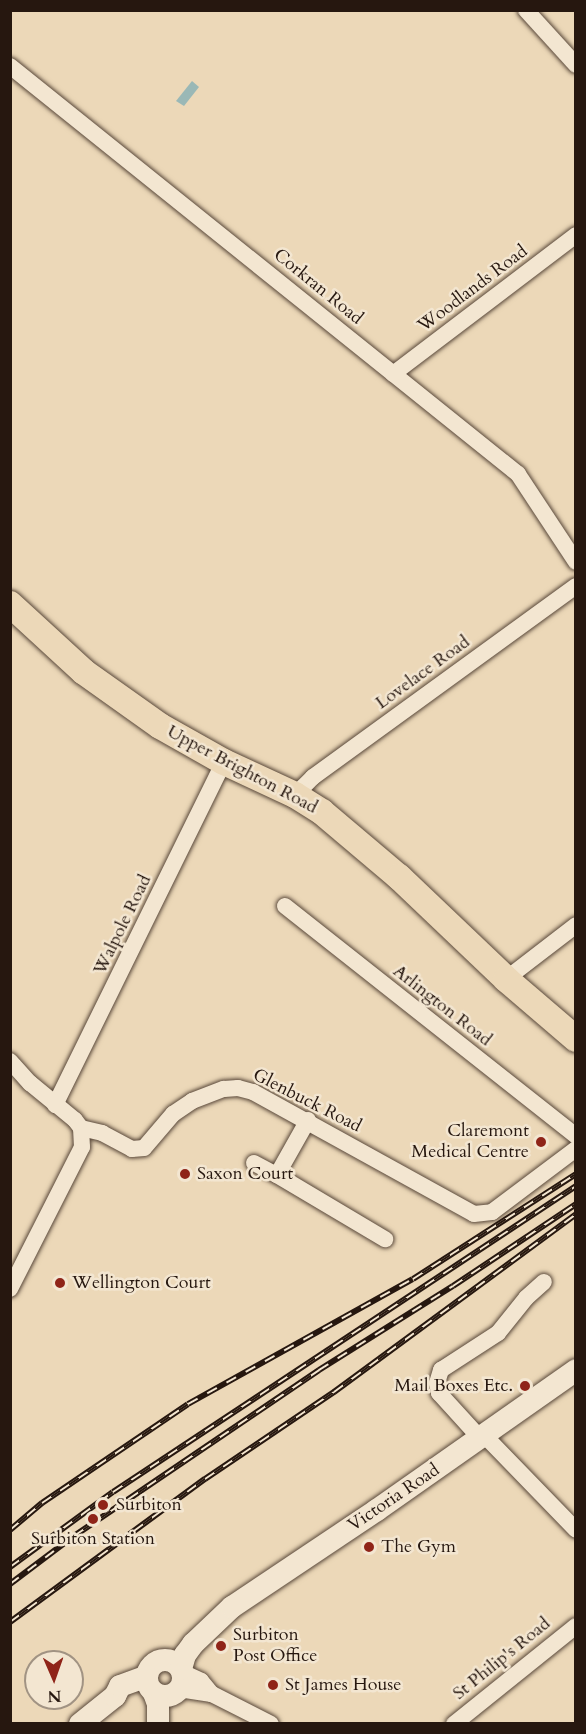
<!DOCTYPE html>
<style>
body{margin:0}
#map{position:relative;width:586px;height:1734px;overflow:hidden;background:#ecd8b8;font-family:Cardo,serif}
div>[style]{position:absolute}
.water>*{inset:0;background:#9ab8b6}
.roads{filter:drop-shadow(0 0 2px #584739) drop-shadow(0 0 2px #584739)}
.minor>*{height:16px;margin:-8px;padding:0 8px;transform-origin:8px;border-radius:8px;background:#f3e6d1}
.secondary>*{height:22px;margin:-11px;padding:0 11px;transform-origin:11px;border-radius:11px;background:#f3e6d1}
.secondary>.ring{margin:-11px;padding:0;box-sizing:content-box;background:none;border:22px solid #f3e6d1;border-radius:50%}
.primary>*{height:26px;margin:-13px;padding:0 13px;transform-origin:13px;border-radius:13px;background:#ecd8b8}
.rail>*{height:6px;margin-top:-3px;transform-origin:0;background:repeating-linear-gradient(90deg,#f3e6d1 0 11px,#26170f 0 22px);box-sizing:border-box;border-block:2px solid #26170f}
.dots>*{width:16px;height:16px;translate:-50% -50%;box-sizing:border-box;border:3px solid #f3e6d1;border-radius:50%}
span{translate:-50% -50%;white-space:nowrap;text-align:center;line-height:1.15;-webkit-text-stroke:5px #f3e6d1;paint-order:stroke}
.street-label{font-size:18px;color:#26170f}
.poi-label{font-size:18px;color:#26170f}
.right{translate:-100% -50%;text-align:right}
.left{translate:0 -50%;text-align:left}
.frame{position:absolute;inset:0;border:12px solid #26170f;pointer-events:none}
.north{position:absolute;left:24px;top:1650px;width:60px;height:60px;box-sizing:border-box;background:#f3e6d1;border:2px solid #a19383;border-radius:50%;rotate:178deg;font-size:16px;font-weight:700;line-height:24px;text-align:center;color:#26170f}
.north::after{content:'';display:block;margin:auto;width:21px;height:27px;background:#8f2418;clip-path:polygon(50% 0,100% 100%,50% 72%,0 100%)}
</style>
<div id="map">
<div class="water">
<i style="clip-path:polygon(192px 81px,199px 87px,184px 106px,176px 101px)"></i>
</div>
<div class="roads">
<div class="minor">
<i style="left:526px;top:10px;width:74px;rotate:47.7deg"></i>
<i style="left:10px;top:66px;width:652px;rotate:38.77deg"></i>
<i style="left:518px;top:474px;width:105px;rotate:56.6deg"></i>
<i style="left:393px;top:374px;width:230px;rotate:-37.2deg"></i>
<i style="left:295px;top:795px;width:25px;rotate:-45deg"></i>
<i style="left:313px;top:777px;width:325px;rotate:-36deg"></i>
<i style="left:285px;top:906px;width:371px;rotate:38.3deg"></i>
<i style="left:506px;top:979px;width:88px;rotate:-37.6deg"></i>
<i style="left:10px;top:1061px;width:30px;rotate:48deg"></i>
<i style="left:30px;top:1083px;width:58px;rotate:39.4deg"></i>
<i style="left:75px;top:1120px;width:10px;rotate:53deg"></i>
<i style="left:55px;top:1105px;width:382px;rotate:-63.8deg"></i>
<i style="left:308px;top:1120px;width:63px;rotate:119.4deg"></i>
<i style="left:277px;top:1175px;width:126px;rotate:30.7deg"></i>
<i style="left:254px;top:1163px;width:26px;rotate:28deg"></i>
<i style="left:10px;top:1289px;width:159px;rotate:-63.1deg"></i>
<i style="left:82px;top:1147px;width:19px;rotate:-93deg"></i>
<i style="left:81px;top:1128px;width:22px;rotate:13deg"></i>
<i style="left:102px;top:1133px;width:34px;rotate:28deg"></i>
<i style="left:132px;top:1149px;width:12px;rotate:-5deg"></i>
<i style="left:144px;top:1148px;width:45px;rotate:-49.5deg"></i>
<i style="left:173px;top:1114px;width:23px;rotate:-34deg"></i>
<i style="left:192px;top:1101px;width:34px;rotate:-21deg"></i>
<i style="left:224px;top:1089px;width:14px;rotate:-4deg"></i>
<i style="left:238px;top:1088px;width:16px;rotate:15deg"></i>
<i style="left:253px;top:1092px;width:252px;rotate:28.9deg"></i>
<i style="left:474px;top:1214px;width:18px;rotate:-6deg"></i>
<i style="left:492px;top:1212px;width:105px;rotate:-36.9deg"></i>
<i style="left:484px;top:1435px;width:132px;rotate:45.9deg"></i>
<i style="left:480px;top:1438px;width:61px;rotate:-132.3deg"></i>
<i style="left:439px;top:1393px;width:10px;rotate:-101deg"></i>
<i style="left:437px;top:1383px;width:14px;rotate:-73deg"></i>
<i style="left:441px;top:1370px;width:68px;rotate:-33deg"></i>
<i style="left:498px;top:1333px;width:45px;rotate:-51.3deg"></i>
<i style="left:526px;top:1298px;width:24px;rotate:-42deg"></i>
<i style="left:182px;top:1672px;width:21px;rotate:25deg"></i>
<i style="left:201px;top:1681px;width:17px;rotate:50deg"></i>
<i style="left:179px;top:1689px;width:33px;rotate:9deg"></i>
<i style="left:212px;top:1694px;width:66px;rotate:27deg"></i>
<i style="left:454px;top:1724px;width:156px;rotate:-38.8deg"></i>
</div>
<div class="secondary">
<i class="ring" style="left:147px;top:1660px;width:14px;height:14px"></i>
<i style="left:181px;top:1669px;width:15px;rotate:-74deg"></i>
<i style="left:185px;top:1655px;width:14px;rotate:-54deg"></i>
<i style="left:193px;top:1644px;width:54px;rotate:-43.5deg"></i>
<i style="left:232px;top:1607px;width:174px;rotate:-33.8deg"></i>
<i style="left:377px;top:1510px;width:243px;rotate:-35.1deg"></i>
<i style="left:154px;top:1693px;width:12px;rotate:70deg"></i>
<i style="left:158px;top:1704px;width:20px;rotate:90deg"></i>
<i style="left:80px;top:1724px;width:45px;rotate:-38.7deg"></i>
<i style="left:115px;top:1696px;width:11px;rotate:-63deg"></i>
<i style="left:120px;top:1686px;width:29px;rotate:-20deg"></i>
</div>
<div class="primary">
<i style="left:10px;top:604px;width:100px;rotate:42.6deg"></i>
<i style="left:84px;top:672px;width:93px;rotate:35.4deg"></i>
<i style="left:160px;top:726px;width:73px;rotate:29.4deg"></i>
<i style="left:224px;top:762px;width:78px;rotate:24.9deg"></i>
<i style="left:295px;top:795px;width:32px;rotate:32deg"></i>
<i style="left:322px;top:812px;width:101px;rotate:40.2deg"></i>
<i style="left:399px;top:877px;width:148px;rotate:43.6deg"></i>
<i style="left:506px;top:979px;width:92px;rotate:40.6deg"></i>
</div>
</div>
<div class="rail">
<i style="left:10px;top:1530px;width:42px;rotate:-40.2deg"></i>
<i style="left:42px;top:1503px;width:176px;rotate:-34.1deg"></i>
<i style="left:188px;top:1404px;width:257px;rotate:-29.1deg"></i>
<i style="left:413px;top:1279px;width:194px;rotate:-32.8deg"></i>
<i style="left:10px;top:1567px;width:127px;rotate:-36.1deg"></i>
<i style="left:113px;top:1492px;width:555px;rotate:-33.46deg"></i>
<i style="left:10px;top:1584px;width:80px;rotate:-36.9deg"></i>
<i style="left:74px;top:1536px;width:296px;rotate:-34.1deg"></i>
<i style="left:319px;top:1370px;width:158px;rotate:-32.1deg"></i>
<i style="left:453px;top:1286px;width:148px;rotate:-33.7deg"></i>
<i style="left:10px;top:1622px;width:242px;rotate:-36.3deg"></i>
<i style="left:205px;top:1479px;width:156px;rotate:-34deg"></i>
<i style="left:334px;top:1392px;width:300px;rotate:-36.3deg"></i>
</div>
<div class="dots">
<i style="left:541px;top:1142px;background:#8f2418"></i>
<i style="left:185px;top:1174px;background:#8f2418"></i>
<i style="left:60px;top:1283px;background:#8f2418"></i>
<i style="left:525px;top:1386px;background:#8f2418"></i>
<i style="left:103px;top:1505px;background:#8f2418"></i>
<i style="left:93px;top:1519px;background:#8f2418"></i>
<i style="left:369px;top:1547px;background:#8f2418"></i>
<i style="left:221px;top:1646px;background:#8f2418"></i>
<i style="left:273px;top:1685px;background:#8f2418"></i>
</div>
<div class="street-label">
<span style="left:318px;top:287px;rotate:39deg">Corkran Road</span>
<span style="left:473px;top:289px;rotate:-37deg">Woodlands Road</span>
<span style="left:423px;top:673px;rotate:-36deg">Lovelace Road</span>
<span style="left:242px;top:770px;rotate:28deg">Upper Brighton Road</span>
<span style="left:123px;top:925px;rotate:-64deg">Walpole Road</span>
<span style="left:442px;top:1006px;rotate:38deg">Arlington Road</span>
<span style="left:307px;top:1101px;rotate:27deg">Glenbuck Road</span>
<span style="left:394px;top:1498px;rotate:-34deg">Victoria Road</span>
<span style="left:502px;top:1659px;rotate:-39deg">St Philip's Road</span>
</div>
<div class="poi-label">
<span class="right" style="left:529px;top:1142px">Claremont<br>Medical Centre</span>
<span class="left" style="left:197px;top:1174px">Saxon Court</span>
<span class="left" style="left:72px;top:1283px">Wellington Court</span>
<span class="right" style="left:513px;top:1386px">Mail Boxes Etc.</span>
<span class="left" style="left:116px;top:1505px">Surbiton</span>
<span style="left:93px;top:1539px">Surbiton Station</span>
<span class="left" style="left:381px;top:1547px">The Gym</span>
<span class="left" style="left:233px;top:1646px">Surbiton<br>Post Office</span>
<span class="left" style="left:285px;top:1685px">St James House</span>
</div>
<div class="frame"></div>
<div class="north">N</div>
</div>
